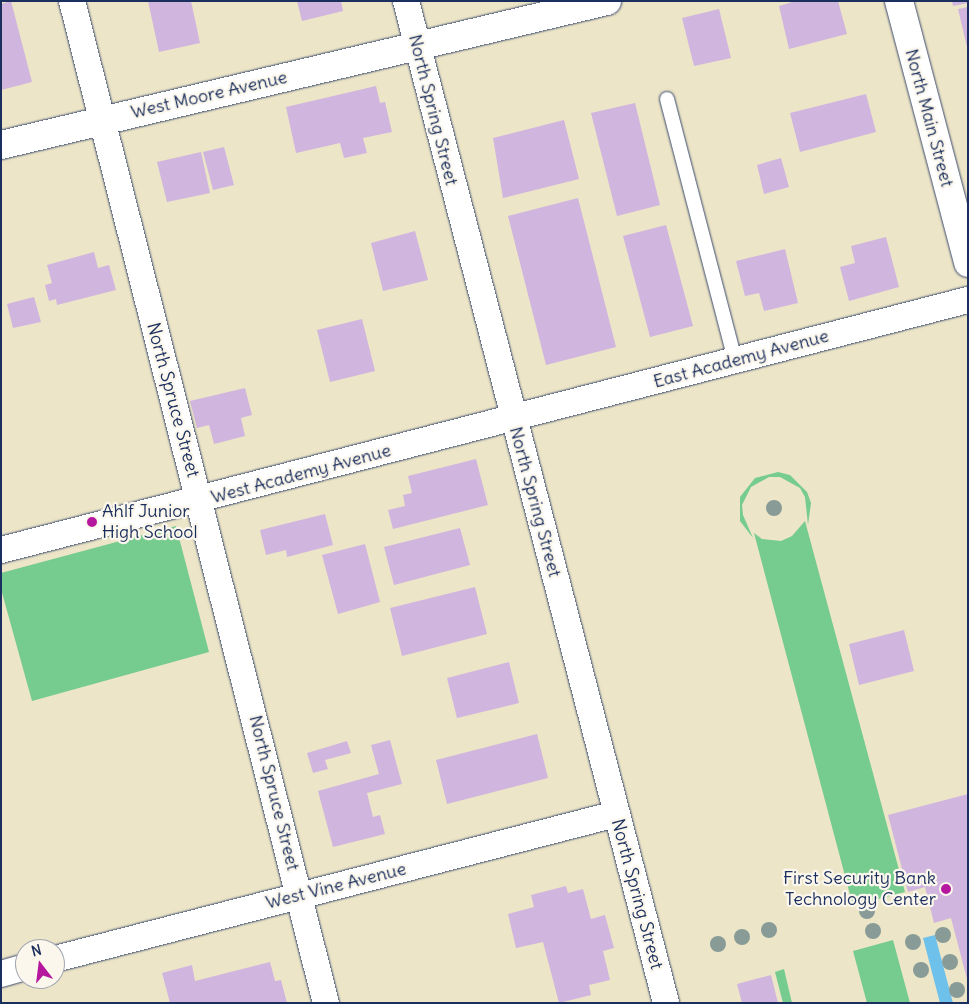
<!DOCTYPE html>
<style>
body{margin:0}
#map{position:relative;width:969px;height:1004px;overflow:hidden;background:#ede5c7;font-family:Delius,sans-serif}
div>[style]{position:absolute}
.green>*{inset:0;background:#76cb8f}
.water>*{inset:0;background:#6ec1ea}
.building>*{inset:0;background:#d0b5df}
.roads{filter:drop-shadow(0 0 1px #3a4a6e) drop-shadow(0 0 1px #3a4a6e)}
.service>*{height:14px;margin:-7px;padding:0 7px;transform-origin:7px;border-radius:7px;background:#fff}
.minor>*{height:26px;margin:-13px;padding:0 13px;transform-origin:13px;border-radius:13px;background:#fff}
.tertiary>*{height:28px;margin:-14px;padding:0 14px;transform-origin:14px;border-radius:14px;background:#fff}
.trees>*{width:16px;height:16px;margin:-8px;border-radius:50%;background:#889b96}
.dots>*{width:14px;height:14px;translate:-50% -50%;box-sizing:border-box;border:2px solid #fbf7ec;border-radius:50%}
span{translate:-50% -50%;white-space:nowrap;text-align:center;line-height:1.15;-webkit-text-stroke:4.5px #fbf7ec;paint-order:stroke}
.street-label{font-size:18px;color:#1b2f5e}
.poi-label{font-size:18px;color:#1b2f5e}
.left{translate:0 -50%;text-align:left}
.right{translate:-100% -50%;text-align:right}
.frame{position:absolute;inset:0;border:2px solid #1b2f5e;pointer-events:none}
.north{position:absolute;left:15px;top:939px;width:50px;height:50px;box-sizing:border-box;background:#fbf7ec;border:1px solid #a1a7b3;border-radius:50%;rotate:345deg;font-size:14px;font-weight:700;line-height:20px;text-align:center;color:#1b2f5e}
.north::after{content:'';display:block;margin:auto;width:18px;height:22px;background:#b5179e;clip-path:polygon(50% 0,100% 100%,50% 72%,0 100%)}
</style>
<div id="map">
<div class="green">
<i style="clip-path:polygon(778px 472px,790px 475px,807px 492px,811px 503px,808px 525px,805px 497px,800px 488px,780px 477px,769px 477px,751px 487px,742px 505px,743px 515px,753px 538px,740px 521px,740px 497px,755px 478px)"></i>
<i style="clip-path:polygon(805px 521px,905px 892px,853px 906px,754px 533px,762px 539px,781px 541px,792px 536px)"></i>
<i style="clip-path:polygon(176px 526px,209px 652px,32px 701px,1px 589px,1px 573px)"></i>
<i style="clip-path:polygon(893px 940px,910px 1003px,867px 1003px,853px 951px)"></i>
<i style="clip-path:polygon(784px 969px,792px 1003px,783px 1003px,775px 972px)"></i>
</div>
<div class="water">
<i style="clip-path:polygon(935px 935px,953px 1003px,940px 1003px,923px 938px)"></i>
</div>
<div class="building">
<i style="clip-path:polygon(11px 1px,32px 82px,1px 90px,1px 4px)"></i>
<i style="clip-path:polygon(148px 1px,191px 1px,200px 43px,159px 52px)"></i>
<i style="clip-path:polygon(297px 1px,341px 1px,343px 11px,302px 21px)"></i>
<i style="clip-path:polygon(796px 1px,838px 1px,847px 34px,789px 49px,779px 6px)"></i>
<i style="clip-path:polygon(952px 1px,968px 1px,968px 3px,953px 6px)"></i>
<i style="clip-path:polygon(968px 7px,968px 47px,967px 47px,958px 9px)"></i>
<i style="clip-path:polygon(719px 9px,731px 58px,694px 66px,682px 18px)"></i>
<i style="clip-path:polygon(376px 86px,380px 103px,385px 102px,392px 132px,363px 138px,367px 153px,344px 158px,340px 143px,296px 153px,286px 107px)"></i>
<i style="clip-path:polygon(866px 94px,876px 132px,800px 152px,790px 113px)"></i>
<i style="clip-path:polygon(635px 103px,660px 205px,617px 216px,591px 113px)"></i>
<i style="clip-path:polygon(564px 120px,579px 179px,503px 198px,493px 138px)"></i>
<i style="clip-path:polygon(224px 147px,234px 185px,213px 190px,203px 152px)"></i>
<i style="clip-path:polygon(201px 152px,210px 193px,167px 202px,157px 162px)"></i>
<i style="clip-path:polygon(781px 158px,789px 187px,764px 194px,757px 165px)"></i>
<i style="clip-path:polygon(578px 198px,616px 347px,546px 365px,508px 216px)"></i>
<i style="clip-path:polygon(666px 225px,693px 326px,650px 337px,623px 236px)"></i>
<i style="clip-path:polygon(415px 231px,428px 280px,383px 291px,371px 243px)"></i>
<i style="clip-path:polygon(886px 237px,899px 287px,849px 301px,840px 267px,855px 263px,851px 246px)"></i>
<i style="clip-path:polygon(785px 249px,798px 303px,764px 311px,759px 293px,745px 296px,736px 261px)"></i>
<i style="clip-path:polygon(94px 252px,98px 268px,109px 265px,116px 290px,57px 305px,56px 299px,49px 301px,45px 285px,52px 283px,47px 265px)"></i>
<i style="clip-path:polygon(34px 297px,41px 322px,13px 328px,7px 304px)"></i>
<i style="clip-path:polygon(362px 319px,375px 371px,330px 382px,317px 330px)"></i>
<i style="clip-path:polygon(245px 388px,252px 415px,241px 418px,245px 436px,214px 444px,209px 425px,197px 428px,190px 401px)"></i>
<i style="clip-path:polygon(476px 459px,488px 505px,393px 529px,388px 510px,405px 506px,403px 495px,412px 493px,408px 476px)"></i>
<i style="clip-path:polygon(325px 514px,333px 545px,287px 557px,286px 550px,266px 555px,260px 530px)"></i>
<i style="clip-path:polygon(460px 528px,470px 565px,394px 585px,384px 547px)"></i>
<i style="clip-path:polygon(365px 544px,380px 602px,338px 614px,322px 555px)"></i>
<i style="clip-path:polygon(475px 587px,487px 634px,402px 656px,390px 608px)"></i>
<i style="clip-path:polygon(904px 630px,914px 671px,859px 685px,849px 644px)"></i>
<i style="clip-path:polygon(509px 662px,519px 703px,457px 718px,447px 678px)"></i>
<i style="clip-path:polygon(537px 734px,548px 778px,447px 804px,436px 760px)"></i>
<i style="clip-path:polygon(390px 740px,402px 784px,367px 793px,373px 817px,380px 815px,385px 834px,333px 847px,318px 791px,379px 774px,371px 745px)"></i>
<i style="clip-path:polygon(347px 741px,351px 753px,325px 760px,328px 769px,313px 773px,307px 753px)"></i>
<i style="clip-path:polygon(968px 794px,968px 979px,967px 979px,951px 918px,934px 923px,925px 887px,908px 892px,888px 815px)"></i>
<i style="clip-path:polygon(566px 886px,568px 893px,583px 889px,591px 919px,605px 915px,614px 948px,603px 951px,610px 980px,589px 985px,591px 995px,559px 1003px,543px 942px,516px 948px,508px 914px,534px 907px,531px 895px)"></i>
<i style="clip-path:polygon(270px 962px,275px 981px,281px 980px,287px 1003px,170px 1003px,162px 973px,192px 965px,195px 981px)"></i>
<i style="clip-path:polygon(771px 975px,778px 1003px,742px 1003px,737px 984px)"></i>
</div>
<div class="roads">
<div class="service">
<i style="left:667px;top:99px;width:270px;rotate:75.4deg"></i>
</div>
<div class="minor">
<i style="left:72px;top:1px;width:1034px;rotate:75.78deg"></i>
<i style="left:406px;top:1px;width:1035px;rotate:75.45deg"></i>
<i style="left:1px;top:550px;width:999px;rotate:-14.5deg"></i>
<i style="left:55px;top:959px;width:579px;rotate:-14.49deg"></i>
<i style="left:1px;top:974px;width:25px;rotate:-16deg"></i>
</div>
<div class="tertiary">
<i style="left:899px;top:1px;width:271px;rotate:75.2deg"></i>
<i style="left:1px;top:145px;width:623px;rotate:-13.37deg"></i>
</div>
</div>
<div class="trees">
<i style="left:774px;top:508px"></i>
<i style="left:867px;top:911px"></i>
<i style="left:769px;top:930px"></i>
<i style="left:873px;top:931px"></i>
<i style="left:943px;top:935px"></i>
<i style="left:742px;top:937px"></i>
<i style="left:913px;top:942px"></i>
<i style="left:718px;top:944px"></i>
<i style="left:950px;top:962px"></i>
<i style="left:921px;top:970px"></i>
<i style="left:957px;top:990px"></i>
</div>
<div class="dots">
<i style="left:92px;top:522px;background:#b5179e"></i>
<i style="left:946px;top:889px;background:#b5179e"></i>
</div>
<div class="street-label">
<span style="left:209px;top:95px;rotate:-13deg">West Moore Avenue</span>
<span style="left:433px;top:110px;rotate:76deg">North Spring Street</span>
<span style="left:929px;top:118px;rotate:75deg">North Main Street</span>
<span style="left:741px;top:359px;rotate:-15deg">East Academy Avenue</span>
<span style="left:173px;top:400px;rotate:75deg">North Spruce Street</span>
<span style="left:301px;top:474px;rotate:-15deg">West Academy Avenue</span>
<span style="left:535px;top:502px;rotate:75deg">North Spring Street</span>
<span style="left:274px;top:793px;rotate:76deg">North Spruce Street</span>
<span style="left:336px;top:886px;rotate:-14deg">West Vine Avenue</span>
<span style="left:637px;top:894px;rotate:75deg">North Spring Street</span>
</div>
<div class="poi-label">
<span class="left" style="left:102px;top:522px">Ahlf Junior<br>High School</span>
<span class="right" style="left:936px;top:889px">First Security Bank<br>Technology Center</span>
</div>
<div class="frame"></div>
<div class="north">N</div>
</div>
